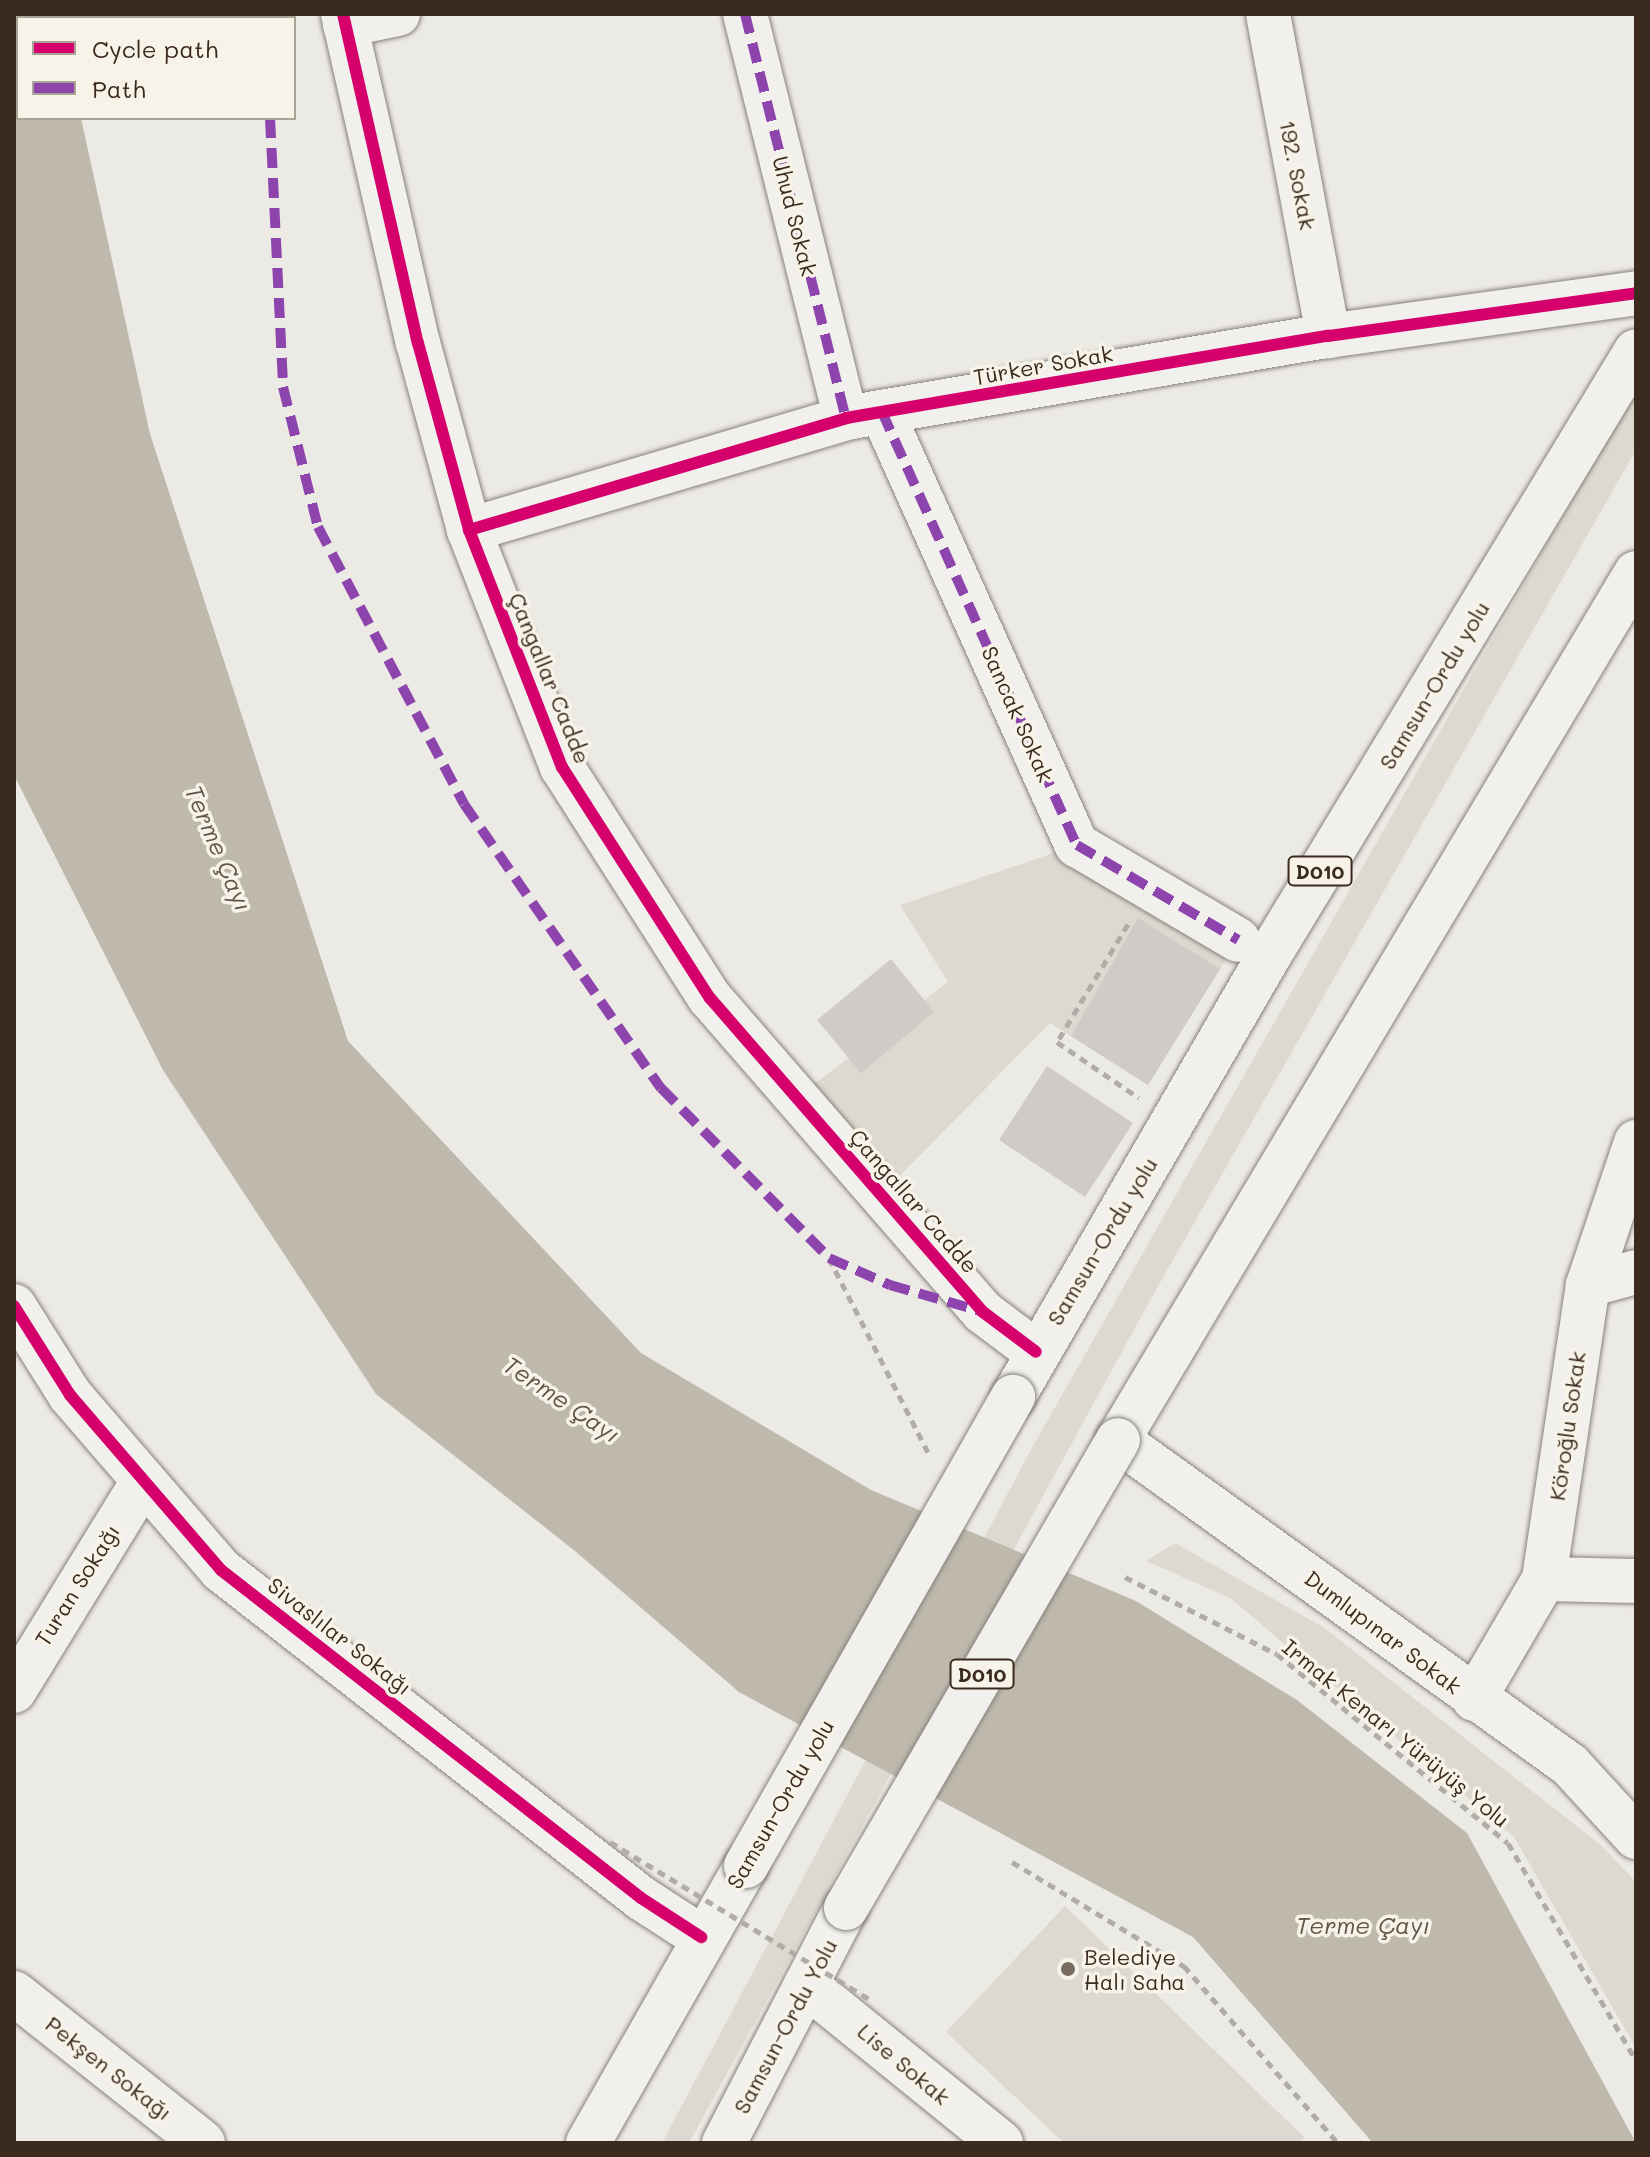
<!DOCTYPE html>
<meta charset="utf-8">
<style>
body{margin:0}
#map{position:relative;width:1650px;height:2157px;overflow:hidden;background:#eceae4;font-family:Mali,sans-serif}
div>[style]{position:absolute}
.green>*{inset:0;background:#ddd9d0}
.water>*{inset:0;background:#beb8ad}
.building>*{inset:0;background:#cfccc7}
.path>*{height:5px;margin-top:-2.5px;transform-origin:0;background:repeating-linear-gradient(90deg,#b0ada8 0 8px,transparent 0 14px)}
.roads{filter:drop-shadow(0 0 2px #86827c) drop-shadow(0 0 2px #86827c)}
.minor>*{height:44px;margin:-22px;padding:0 22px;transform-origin:22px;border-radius:22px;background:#f1f0ec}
.tertiary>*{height:44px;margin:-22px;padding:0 22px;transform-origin:22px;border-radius:22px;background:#f1f0ec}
.trunk>*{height:44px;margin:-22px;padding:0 22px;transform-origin:22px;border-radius:22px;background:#f1f0ec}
.path-bridge>*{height:5px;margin-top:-2.5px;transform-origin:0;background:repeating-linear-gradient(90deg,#b0ada8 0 8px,transparent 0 14px)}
.bridges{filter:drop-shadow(0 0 2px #86827c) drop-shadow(0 0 2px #86827c)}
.trunk-bridge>*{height:44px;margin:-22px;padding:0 22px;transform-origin:22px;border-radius:22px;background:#f1f0ec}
.quiet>*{height:10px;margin-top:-5px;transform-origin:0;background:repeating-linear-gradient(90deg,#8e44ad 0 20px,transparent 0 30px)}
.cycleway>*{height:12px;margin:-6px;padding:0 6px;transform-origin:6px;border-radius:6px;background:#d6006c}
.dots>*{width:22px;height:22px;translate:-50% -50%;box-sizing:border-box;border:4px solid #f7f3e8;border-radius:50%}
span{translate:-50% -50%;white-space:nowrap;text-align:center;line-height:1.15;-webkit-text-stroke:7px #f7f3e8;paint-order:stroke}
.shield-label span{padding:2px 6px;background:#f7f3e8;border:2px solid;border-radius:6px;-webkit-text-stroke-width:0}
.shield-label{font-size:20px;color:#3b2a1e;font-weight:700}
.street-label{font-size:22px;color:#3b2a1e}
.poi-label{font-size:22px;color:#3b2a1e}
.left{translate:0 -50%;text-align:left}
.water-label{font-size:24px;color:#625448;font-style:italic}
.frame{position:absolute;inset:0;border:16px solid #3b2a1e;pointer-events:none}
.legend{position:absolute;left:16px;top:16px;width:280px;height:104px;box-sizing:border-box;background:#f7f3e8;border:2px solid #aca397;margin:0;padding:10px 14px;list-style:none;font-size:24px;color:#3b2a1e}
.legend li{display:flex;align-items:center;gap:16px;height:40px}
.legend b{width:40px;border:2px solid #aca397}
</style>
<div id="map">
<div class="green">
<i style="clip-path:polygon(1636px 387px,1636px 450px,1153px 1295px,689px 2143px,662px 2143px,1033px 1446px)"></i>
<i style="clip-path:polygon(1077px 845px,1238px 940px,1148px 1085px,1050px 1023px,886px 1190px,796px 1098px,948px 982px,900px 905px)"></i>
<i style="clip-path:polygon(1175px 1543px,1323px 1627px,1602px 1846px,1636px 1882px,1636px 2048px,1514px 1837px,1230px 1598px,1146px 1561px)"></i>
<i style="clip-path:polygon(1065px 1906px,1304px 2137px,1299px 2143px,1064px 2143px,946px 2032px)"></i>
</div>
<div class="water">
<i style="clip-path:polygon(14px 14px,58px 14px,59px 18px,18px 18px,18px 118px,81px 118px,150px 434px,348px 1041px,641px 1353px,871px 1490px,1136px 1601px,1297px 1700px,1467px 1833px,1636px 2143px,1373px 2143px,1193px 1937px,739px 1692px,575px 1551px,376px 1394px,163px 1070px,14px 775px)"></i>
</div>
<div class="building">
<i style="clip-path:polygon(1138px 918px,1220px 969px,1148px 1085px,1071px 1036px)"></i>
<i style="clip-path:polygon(891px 959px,934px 1012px,861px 1073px,817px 1020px)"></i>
<i style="clip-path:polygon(1047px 1066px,1133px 1123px,1085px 1197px,999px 1140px)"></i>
</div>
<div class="path">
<i style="left:1128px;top:924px;width:138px;rotate:121deg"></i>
<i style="left:1057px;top:1042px;width:99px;rotate:34.3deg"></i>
<i style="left:829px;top:1258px;width:222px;rotate:63deg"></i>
<i style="left:1125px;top:1577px;width:170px;rotate:26.9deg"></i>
<i style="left:1277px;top:1654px;width:298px;rotate:39.3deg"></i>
<i style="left:1508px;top:1843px;width:252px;rotate:59.5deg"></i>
<i style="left:1012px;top:1862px;width:201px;rotate:31.2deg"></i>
<i style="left:1184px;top:1966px;width:235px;rotate:49deg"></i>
</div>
<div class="roads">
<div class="minor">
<i style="left:745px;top:14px;width:416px;rotate:76deg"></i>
<i style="left:1268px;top:14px;width:328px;rotate:79.4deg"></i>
<i style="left:345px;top:25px;width:54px;rotate:-11.7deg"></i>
<i style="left:882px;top:412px;width:475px;rotate:65.8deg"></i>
<i style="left:1077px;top:845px;width:187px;rotate:30.5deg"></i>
<i style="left:469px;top:530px;width:393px;rotate:-16.5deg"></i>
<i style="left:846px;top:418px;width:489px;rotate:-9.7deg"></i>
<i style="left:1328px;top:336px;width:311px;rotate:-7.9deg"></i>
<i style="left:1588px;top:1285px;width:50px;rotate:-15.2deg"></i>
<i style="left:1544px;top:1579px;width:92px;rotate:1.2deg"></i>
<i style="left:14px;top:1691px;width:246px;rotate:-58.4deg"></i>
<i style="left:1474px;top:1699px;width:139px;rotate:-59.7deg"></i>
<i style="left:1544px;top:1579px;width:297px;rotate:-81.5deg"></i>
<i style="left:1588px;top:1285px;width:151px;rotate:-71.4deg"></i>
<i style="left:14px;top:1993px;width:241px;rotate:38.4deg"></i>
</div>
<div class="tertiary">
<i style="left:343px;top:14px;width:337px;rotate:77.2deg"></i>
<i style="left:418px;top:343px;width:194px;rotate:74.7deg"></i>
<i style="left:469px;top:530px;width:255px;rotate:68.6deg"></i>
<i style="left:562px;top:767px;width:274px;rotate:57.4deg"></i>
<i style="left:710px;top:998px;width:416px;rotate:49deg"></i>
<i style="left:983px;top:1312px;width:66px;rotate:37deg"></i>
<i style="left:14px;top:1306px;width:105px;rotate:57.8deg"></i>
<i style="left:70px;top:1395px;width:231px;rotate:49.2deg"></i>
<i style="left:221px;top:1570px;width:533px;rotate:37.99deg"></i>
<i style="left:641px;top:1898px;width:72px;rotate:33deg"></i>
<i style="left:1118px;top:1440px;width:557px;rotate:35.72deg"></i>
<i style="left:1570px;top:1765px;width:98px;rotate:47.5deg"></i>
<i style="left:806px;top:1985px;width:251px;rotate:39deg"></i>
</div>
<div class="trunk">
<i style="left:1013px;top:1397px;width:512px;rotate:-59.88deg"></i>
<i style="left:1270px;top:954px;width:705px;rotate:-58.74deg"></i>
<i style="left:1118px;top:1440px;width:1010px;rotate:-59.14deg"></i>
<i style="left:588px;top:2143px;width:319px;rotate:-60.3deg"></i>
<i style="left:724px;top:2143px;width:265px;rotate:-62.6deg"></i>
</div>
</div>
<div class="path-bridge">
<i style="left:610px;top:1842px;width:307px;rotate:31.2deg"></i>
</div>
<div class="bridges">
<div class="trunk-bridge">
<i style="left:746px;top:1866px;width:540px;rotate:-60.35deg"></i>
<i style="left:846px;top:1908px;width:541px;rotate:-59.83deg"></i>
</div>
</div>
<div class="quiet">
<i style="left:239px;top:14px;width:4px;rotate:63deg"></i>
<i style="left:745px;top:14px;width:416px;rotate:76deg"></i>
<i style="left:270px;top:118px;width:269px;rotate:87.2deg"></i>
<i style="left:283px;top:387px;width:144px;rotate:76deg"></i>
<i style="left:318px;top:527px;width:313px;rotate:62.2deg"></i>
<i style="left:464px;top:804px;width:346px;rotate:55.3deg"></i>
<i style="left:661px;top:1088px;width:239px;rotate:45.3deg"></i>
<i style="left:829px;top:1258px;width:67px;rotate:23.9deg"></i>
<i style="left:890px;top:1285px;width:94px;rotate:16.1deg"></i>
<i style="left:882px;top:412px;width:475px;rotate:65.8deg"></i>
<i style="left:1077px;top:845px;width:187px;rotate:30.5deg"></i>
</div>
<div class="cycleway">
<i style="left:343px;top:14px;width:337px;rotate:77.2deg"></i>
<i style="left:418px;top:343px;width:194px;rotate:74.7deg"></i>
<i style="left:469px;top:530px;width:255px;rotate:68.6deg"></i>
<i style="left:562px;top:767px;width:274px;rotate:57.4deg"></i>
<i style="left:710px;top:998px;width:416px;rotate:49deg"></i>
<i style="left:983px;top:1312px;width:66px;rotate:37deg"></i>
<i style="left:469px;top:530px;width:393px;rotate:-16.5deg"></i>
<i style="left:846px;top:418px;width:489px;rotate:-9.7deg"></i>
<i style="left:1328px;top:336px;width:311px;rotate:-7.9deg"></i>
<i style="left:14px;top:1306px;width:105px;rotate:57.8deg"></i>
<i style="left:70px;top:1395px;width:231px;rotate:49.2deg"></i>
<i style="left:221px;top:1570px;width:533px;rotate:37.99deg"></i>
<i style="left:641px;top:1898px;width:72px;rotate:33deg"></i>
</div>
<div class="dots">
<i style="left:1068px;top:1969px;background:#796d63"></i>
</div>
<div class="shield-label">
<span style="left:1320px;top:871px">D010</span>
<span style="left:982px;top:1674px">D010</span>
</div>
<div class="street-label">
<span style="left:1298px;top:175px;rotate:79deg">192. Sokak</span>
<span style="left:795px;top:216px;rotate:76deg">Uhud Sokak</span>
<span style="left:1043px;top:365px;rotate:-10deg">Türker Sokak</span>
<span style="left:550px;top:678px;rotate:68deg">Çangallar Cadde</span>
<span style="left:1434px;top:685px;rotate:-59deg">Samsun-Ordu yolu</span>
<span style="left:1018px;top:714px;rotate:66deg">Sancak Sokak</span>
<span style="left:914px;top:1201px;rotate:49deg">Çangallar Cadde</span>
<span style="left:1102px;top:1241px;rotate:-59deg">Samsun-Ordu yolu</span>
<span style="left:1567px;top:1426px;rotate:-82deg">Köroğlu Sokak</span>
<span style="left:77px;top:1585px;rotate:-58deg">Turan Sokağı</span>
<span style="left:1383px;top:1632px;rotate:37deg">Dumlupınar Sokak</span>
<span style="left:340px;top:1636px;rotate:38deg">Sivaslılar Sokağı</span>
<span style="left:1396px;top:1733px;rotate:39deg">Irmak Kenarı Yürüyüş Yolu</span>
<span style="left:780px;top:1804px;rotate:-60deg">Samsun-Ordu yolu</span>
<span style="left:785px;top:2026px;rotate:-62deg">Samsun-Ordu Yolu</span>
<span style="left:904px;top:2064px;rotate:40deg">Lise Sokak</span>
<span style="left:109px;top:2068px;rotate:38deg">Pekşen Sokağı</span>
</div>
<div class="poi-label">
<span class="left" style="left:1084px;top:1969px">Belediye<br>Halı Saha</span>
</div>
<div class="water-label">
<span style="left:219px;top:848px;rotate:67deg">Terme Çayı</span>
<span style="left:562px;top:1399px;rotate:34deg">Terme Çayı</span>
<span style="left:1363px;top:1925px">Terme Çayı</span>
</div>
<div class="frame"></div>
<ul class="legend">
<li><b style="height:10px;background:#d6006c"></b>Cycle path</li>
<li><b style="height:10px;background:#8e44ad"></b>Path</li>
</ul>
</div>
